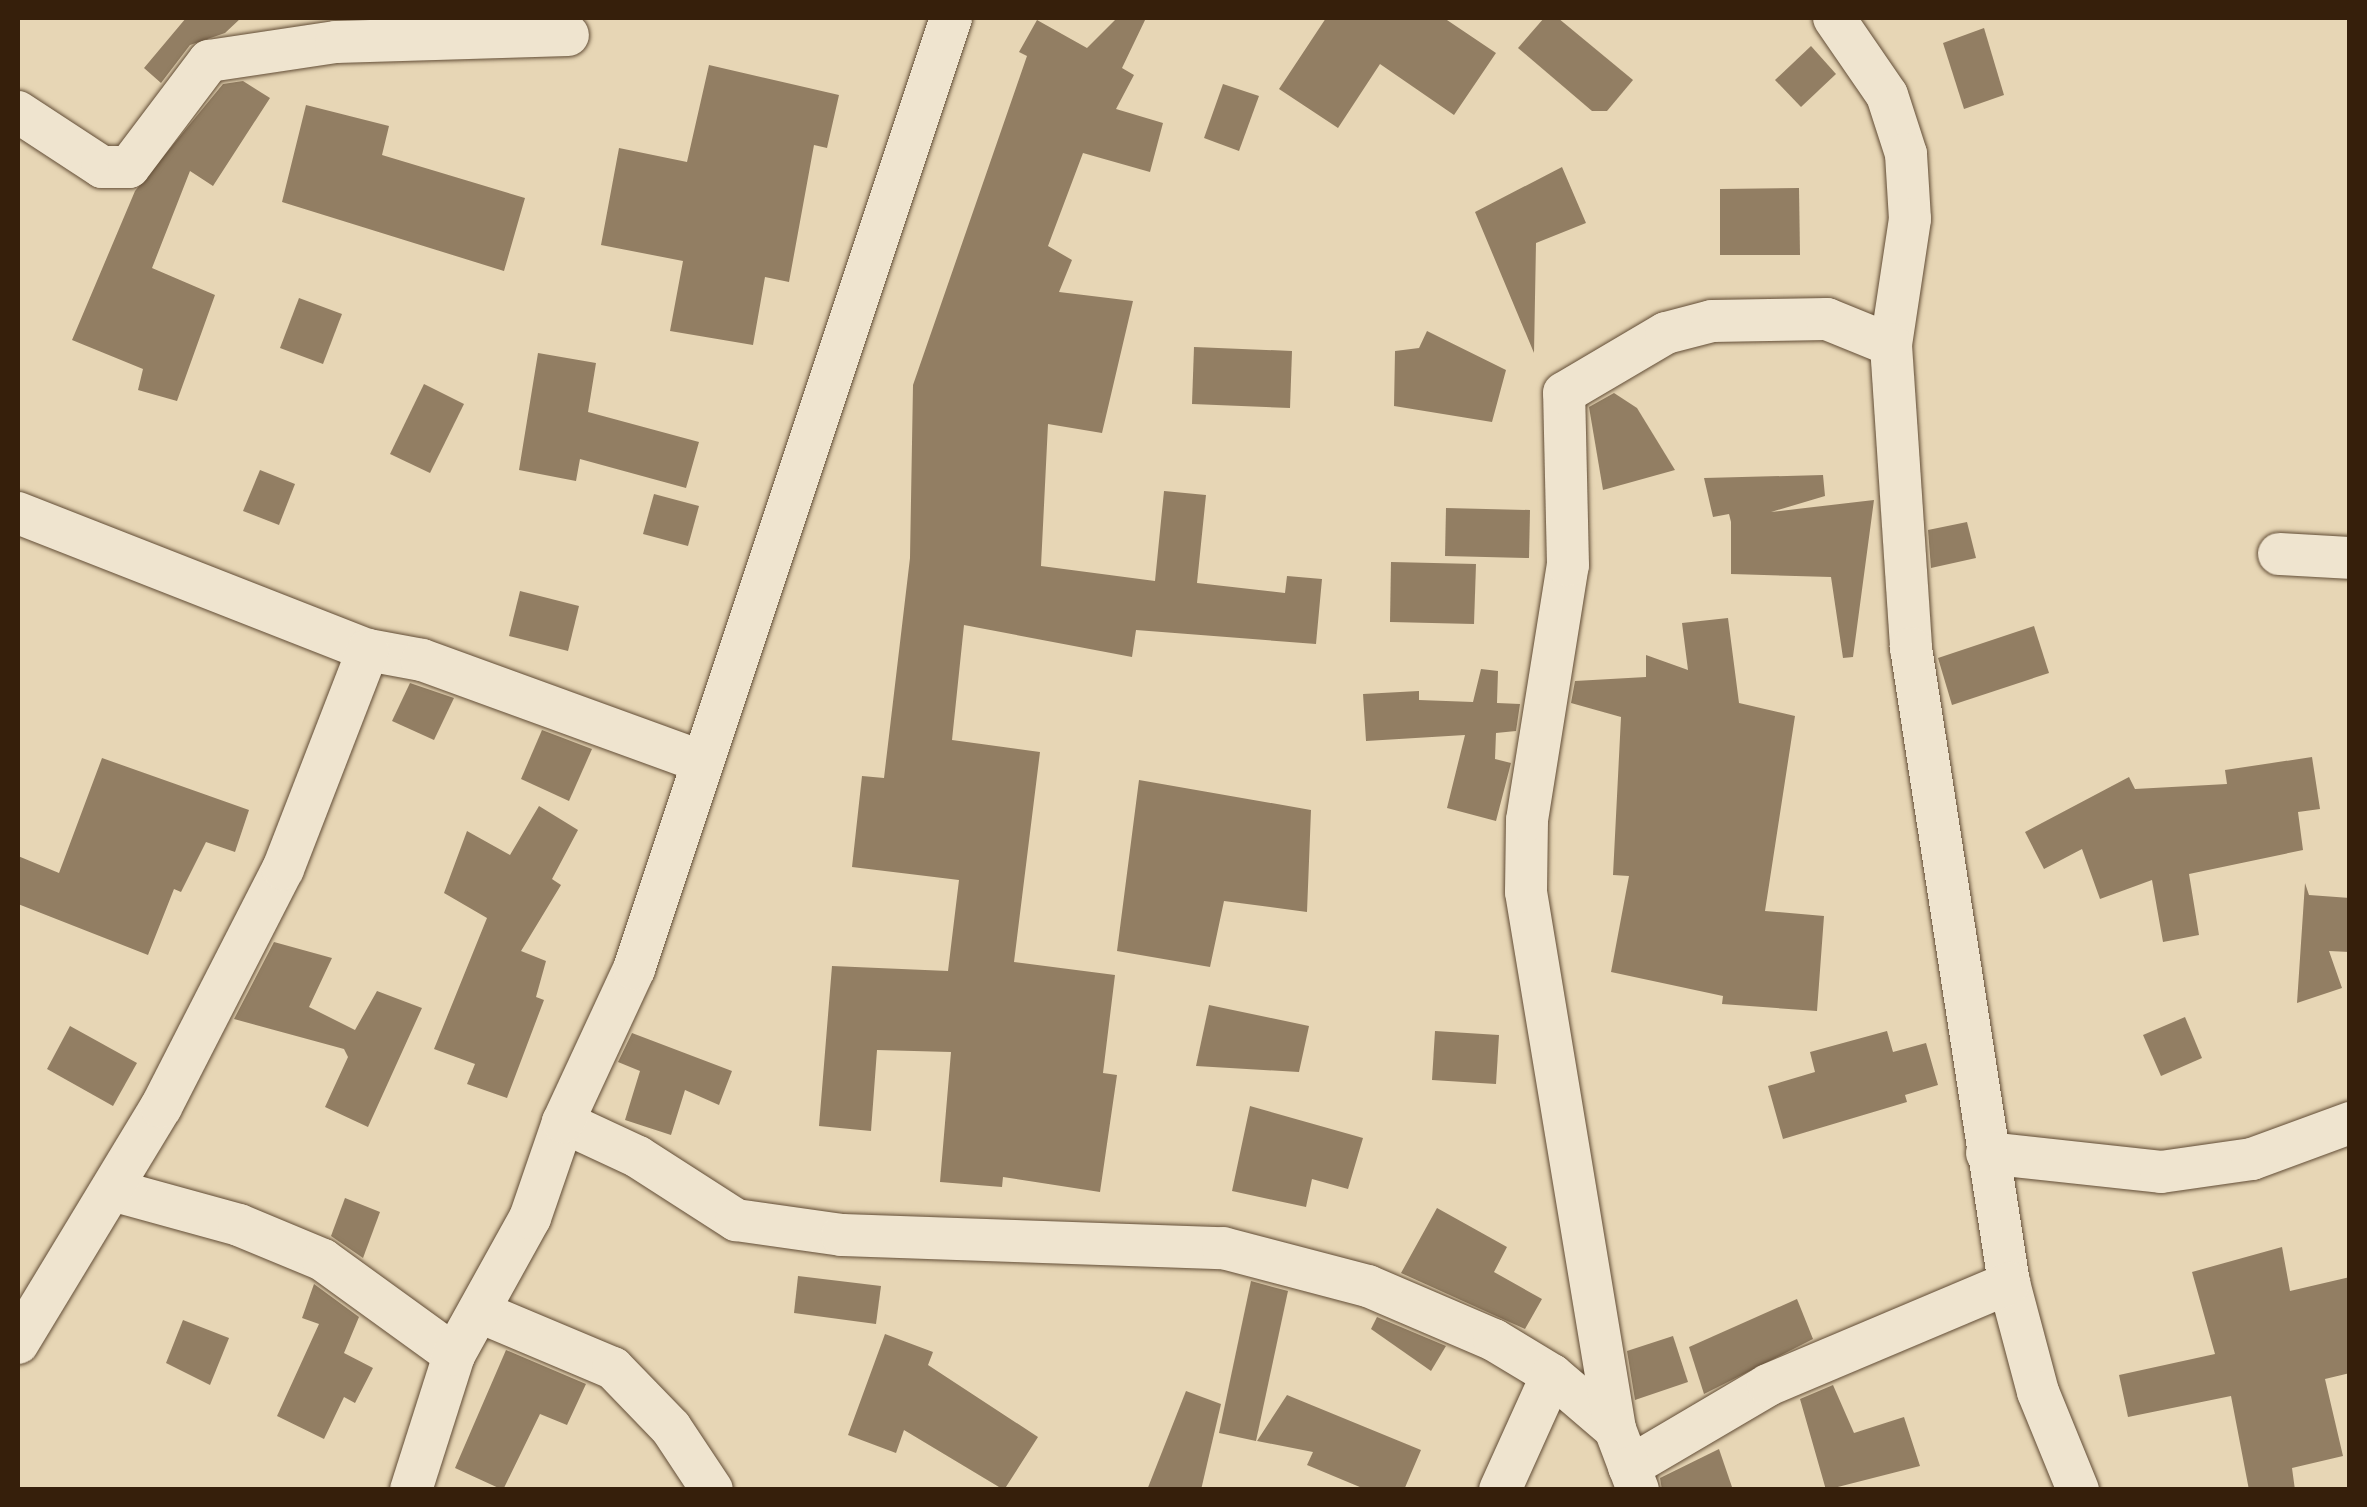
<!DOCTYPE html>
<style>
body{margin:0}
#map{position:relative;width:2367px;height:1507px;overflow:hidden;background:#e7d6b5;font-family:"Sorts Mill Goudy",serif}
div>[style]{position:absolute}
.building>*{inset:0;background:#927e63}
.roads{filter:drop-shadow(0 0 2px #624d36) drop-shadow(0 0 2px #624d36)}
.minor>*{height:42px;margin:-21px;padding:0 21px;transform-origin:21px;border-radius:21px;background:#efe4cf}
span{translate:-50% -50%;white-space:nowrap;text-align:center;line-height:1.15;-webkit-text-stroke:9px #efe4cf;paint-order:stroke}
.frame{position:absolute;inset:0;border:20px solid #361f0b;pointer-events:none}
</style>
<div id="map">
<div class="building">
<i style="clip-path:polygon(186px 18px,241px 18px,225px 33px,190px 45px,161px 83px,144px 68px)"></i>
<i style="clip-path:polygon(1117px 18px,1146px 18px,1122px 68px,1134px 75px,1116px 109px,1163px 123px,1150px 172px,1083px 153px,1048px 246px,1072px 260px,1059px 292px,1133px 301px,1102px 433px,1048px 424px,1041px 566px,1155px 581px,1164px 491px,1206px 495px,1197px 583px,1285px 593px,1287px 576px,1322px 579px,1316px 644px,1136px 630px,1132px 657px,964px 625px,952px 740px,1040px 752px,1014px 962px,1115px 975px,1103px 1073px,1117px 1075px,1100px 1192px,1003px 1177px,1002px 1187px,940px 1182px,951px 1052px,877px 1050px,871px 1131px,819px 1126px,832px 966px,948px 971px,959px 880px,852px 867px,862px 776px,884px 778px,910px 558px,913px 385px,1027px 56px,1019px 52px,1037px 20px,1087px 48px)"></i>
<i style="clip-path:polygon(1326px 18px,1444px 18px,1496px 53px,1454px 115px,1380px 64px,1338px 128px,1279px 89px)"></i>
<i style="clip-path:polygon(1544px 18px,1558px 18px,1633px 80px,1607px 111px,1592px 111px,1518px 48px)"></i>
<i style="clip-path:polygon(1984px 28px,2004px 95px,1964px 109px,1943px 43px)"></i>
<i style="clip-path:polygon(1811px 46px,1836px 74px,1801px 107px,1775px 80px)"></i>
<i style="clip-path:polygon(709px 65px,839px 95px,827px 148px,814px 145px,789px 282px,765px 277px,753px 345px,670px 331px,683px 261px,601px 245px,619px 148px,687px 162px)"></i>
<i style="clip-path:polygon(243px 81px,270px 98px,213px 186px,190px 171px,152px 268px,215px 295px,177px 401px,138px 390px,143px 369px,72px 340px,135px 191px,223px 84px)"></i>
<i style="clip-path:polygon(1223px 84px,1259px 96px,1239px 151px,1204px 138px)"></i>
<i style="clip-path:polygon(306px 105px,389px 126px,382px 155px,525px 198px,504px 271px,282px 202px)"></i>
<i style="clip-path:polygon(1562px 167px,1586px 223px,1536px 243px,1534px 353px,1475px 212px)"></i>
<i style="clip-path:polygon(1799px 188px,1800px 255px,1720px 255px,1720px 189px)"></i>
<i style="clip-path:polygon(299px 298px,342px 314px,323px 364px,280px 348px)"></i>
<i style="clip-path:polygon(1427px 331px,1506px 370px,1492px 422px,1394px 406px,1395px 351px,1419px 348px)"></i>
<i style="clip-path:polygon(1194px 347px,1292px 351px,1290px 408px,1192px 404px)"></i>
<i style="clip-path:polygon(538px 353px,596px 363px,588px 412px,699px 442px,686px 488px,580px 459px,576px 481px,519px 470px)"></i>
<i style="clip-path:polygon(424px 384px,464px 404px,430px 473px,390px 454px)"></i>
<i style="clip-path:polygon(1614px 393px,1637px 408px,1675px 470px,1603px 490px,1589px 407px)"></i>
<i style="clip-path:polygon(260px 470px,295px 484px,279px 525px,243px 511px)"></i>
<i style="clip-path:polygon(1823px 475px,1825px 496px,1771px 512px,1874px 500px,1853px 657px,1843px 658px,1831px 577px,1731px 574px,1731px 522px,1729px 514px,1713px 517px,1704px 478px)"></i>
<i style="clip-path:polygon(654px 494px,699px 506px,688px 546px,643px 534px)"></i>
<i style="clip-path:polygon(1446px 508px,1530px 510px,1529px 558px,1445px 556px)"></i>
<i style="clip-path:polygon(1967px 522px,1976px 558px,1931px 568px,1928px 530px)"></i>
<i style="clip-path:polygon(1391px 562px,1476px 564px,1474px 624px,1390px 622px)"></i>
<i style="clip-path:polygon(520px 591px,579px 606px,568px 651px,509px 636px)"></i>
<i style="clip-path:polygon(1728px 618px,1739px 703px,1795px 716px,1765px 911px,1824px 916px,1817px 1011px,1722px 1004px,1723px 996px,1611px 972px,1629px 876px,1613px 875px,1621px 717px,1571px 703px,1575px 681px,1646px 677px,1646px 655px,1688px 670px,1682px 623px)"></i>
<i style="clip-path:polygon(2034px 626px,2049px 673px,1952px 705px,1938px 658px)"></i>
<i style="clip-path:polygon(1481px 669px,1498px 671px,1497px 703px,1520px 704px,1516px 731px,1496px 733px,1495px 759px,1511px 763px,1496px 821px,1447px 808px,1465px 735px,1366px 741px,1363px 694px,1419px 691px,1419px 700px,1473px 702px)"></i>
<i style="clip-path:polygon(410px 683px,454px 698px,434px 740px,392px 721px)"></i>
<i style="clip-path:polygon(542px 730px,592px 749px,569px 801px,521px 779px)"></i>
<i style="clip-path:polygon(2312px 757px,2320px 809px,2298px 812px,2303px 850px,2189px 874px,2199px 935px,2163px 942px,2152px 880px,2100px 899px,2082px 849px,2044px 869px,2025px 832px,2129px 777px,2135px 789px,2227px 784px,2225px 770px)"></i>
<i style="clip-path:polygon(102px 758px,249px 810px,235px 852px,206px 842px,181px 892px,174px 889px,148px 955px,18px 904px,18px 856px,59px 873px)"></i>
<i style="clip-path:polygon(1139px 780px,1311px 810px,1307px 912px,1224px 901px,1210px 967px,1117px 951px)"></i>
<i style="clip-path:polygon(539px 806px,578px 830px,552px 879px,561px 885px,521px 951px,546px 961px,536px 997px,544px 1000px,507px 1098px,467px 1084px,475px 1064px,434px 1049px,487px 918px,444px 893px,467px 831px,510px 855px)"></i>
<i style="clip-path:polygon(2305px 883px,2309px 895px,2350px 898px,2350px 952px,2329px 951px,2342px 988px,2297px 1003px)"></i>
<i style="clip-path:polygon(274px 942px,332px 958px,309px 1007px,355px 1030px,377px 991px,422px 1008px,368px 1127px,325px 1107px,348px 1057px,344px 1049px,234px 1019px)"></i>
<i style="clip-path:polygon(1209px 1005px,1309px 1026px,1299px 1072px,1196px 1066px)"></i>
<i style="clip-path:polygon(2185px 1017px,2202px 1058px,2161px 1076px,2143px 1035px)"></i>
<i style="clip-path:polygon(70px 1026px,137px 1063px,113px 1106px,47px 1069px)"></i>
<i style="clip-path:polygon(1435px 1031px,1499px 1035px,1496px 1084px,1432px 1080px)"></i>
<i style="clip-path:polygon(1887px 1031px,1893px 1052px,1926px 1043px,1938px 1085px,1905px 1095px,1907px 1102px,1783px 1139px,1768px 1086px,1815px 1072px,1810px 1052px)"></i>
<i style="clip-path:polygon(632px 1033px,732px 1071px,719px 1105px,685px 1090px,671px 1135px,625px 1120px,640px 1071px,618px 1062px)"></i>
<i style="clip-path:polygon(1250px 1106px,1363px 1138px,1348px 1189px,1312px 1179px,1306px 1207px,1232px 1191px)"></i>
<i style="clip-path:polygon(345px 1198px,380px 1212px,363px 1258px,331px 1236px)"></i>
<i style="clip-path:polygon(1437px 1208px,1507px 1247px,1494px 1272px,1542px 1299px,1525px 1329px,1401px 1273px)"></i>
<i style="clip-path:polygon(2282px 1247px,2290px 1291px,2350px 1277px,2350px 1373px,2325px 1379px,2343px 1456px,2292px 1468px,2295px 1490px,2249px 1490px,2231px 1396px,2128px 1417px,2119px 1375px,2215px 1354px,2192px 1272px)"></i>
<i style="clip-path:polygon(798px 1276px,881px 1286px,876px 1324px,794px 1313px)"></i>
<i style="clip-path:polygon(1251px 1281px,1288px 1291px,1256px 1441px,1219px 1433px)"></i>
<i style="clip-path:polygon(314px 1284px,359px 1317px,344px 1353px,373px 1368px,355px 1403px,344px 1397px,324px 1439px,277px 1416px,319px 1324px,302px 1318px)"></i>
<i style="clip-path:polygon(1797px 1299px,1813px 1339px,1704px 1394px,1689px 1347px)"></i>
<i style="clip-path:polygon(1377px 1317px,1446px 1346px,1431px 1371px,1371px 1329px)"></i>
<i style="clip-path:polygon(183px 1320px,229px 1338px,210px 1385px,166px 1363px)"></i>
<i style="clip-path:polygon(885px 1334px,933px 1352px,928px 1365px,1038px 1437px,1004px 1490px,904px 1430px,896px 1453px,848px 1435px)"></i>
<i style="clip-path:polygon(1673px 1336px,1688px 1382px,1635px 1400px,1627px 1351px)"></i>
<i style="clip-path:polygon(506px 1350px,586px 1384px,567px 1425px,540px 1414px,503px 1490px,455px 1468px)"></i>
<i style="clip-path:polygon(1833px 1385px,1854px 1433px,1904px 1417px,1920px 1466px,1826px 1490px,1800px 1399px)"></i>
<i style="clip-path:polygon(1186px 1391px,1221px 1404px,1201px 1490px,1147px 1490px)"></i>
<i style="clip-path:polygon(1287px 1395px,1421px 1450px,1404px 1490px,1367px 1490px,1307px 1465px,1313px 1452px,1257px 1441px)"></i>
<i style="clip-path:polygon(1719px 1449px,1733px 1490px,1662px 1490px,1660px 1478px)"></i>
</div>
<div class="roads">
<div class="minor">
<i style="left:1834px;top:18px;width:93px;rotate:55.5deg"></i>
<i style="left:1887px;top:95px;width:62px;rotate:72.1deg"></i>
<i style="left:1906px;top:154px;width:65px;rotate:86.5deg"></i>
<i style="left:1910px;top:219px;width:127px;rotate:98.6deg"></i>
<i style="left:1891px;top:345px;width:304px;rotate:86.2deg"></i>
<i style="left:1911px;top:648px;width:643px;rotate:81.23deg"></i>
<i style="left:2009px;top:1283px;width:113px;rotate:75.1deg"></i>
<i style="left:2038px;top:1392px;width:106px;rotate:67.8deg"></i>
<i style="left:18px;top:112px;width:100px;rotate:33.2deg"></i>
<i style="left:102px;top:167px;width:27px"></i>
<i style="left:129px;top:167px;width:133px;rotate:-53deg"></i>
<i style="left:209px;top:61px;width:128px;rotate:-8.5deg"></i>
<i style="left:336px;top:42px;width:232px;rotate:-1.7deg"></i>
<i style="left:18px;top:513px;width:376px;rotate:21.4deg"></i>
<i style="left:368px;top:650px;width:55px;rotate:10.5deg"></i>
<i style="left:422px;top:660px;width:298px;rotate:20deg"></i>
<i style="left:2279px;top:554px;width:71px;rotate:3.2deg"></i>
<i style="left:563px;top:1122px;width:83px;rotate:25deg"></i>
<i style="left:638px;top:1157px;width:117px;rotate:32.7deg"></i>
<i style="left:736px;top:1220px;width:107px;rotate:8.1deg"></i>
<i style="left:842px;top:1235px;width:381px;rotate:2deg"></i>
<i style="left:1223px;top:1248px;width:150px;rotate:14.7deg"></i>
<i style="left:1368px;top:1286px;width:137px;rotate:23.2deg"></i>
<i style="left:1494px;top:1340px;width:68px;rotate:31.1deg"></i>
<i style="left:1552px;top:1375px;width:83px;rotate:40.6deg"></i>
<i style="left:1987px;top:1153px;width:175px;rotate:6.2deg"></i>
<i style="left:2161px;top:1172px;width:92px;rotate:-8.1deg"></i>
<i style="left:2252px;top:1159px;width:104px;rotate:-20.2deg"></i>
<i style="left:112px;top:1190px;width:132px;rotate:15.4deg"></i>
<i style="left:239px;top:1225px;width:91px;rotate:22.6deg"></i>
<i style="left:323px;top:1260px;width:162px;rotate:35.9deg"></i>
<i style="left:482px;top:1313px;width:142px;rotate:22.8deg"></i>
<i style="left:613px;top:1368px;width:83px;rotate:46deg"></i>
<i style="left:671px;top:1428px;width:74px;rotate:56.5deg"></i>
<i style="left:18px;top:1343px;width:276px;rotate:-58.8deg"></i>
<i style="left:161px;top:1107px;width:267px;rotate:-62.9deg"></i>
<i style="left:283px;top:869px;width:235px;rotate:-68.8deg"></i>
<i style="left:1629px;top:1467px;width:161px;rotate:-30.5deg"></i>
<i style="left:1768px;top:1385px;width:262px;rotate:-22.9deg"></i>
<i style="left:411px;top:1490px;width:142px;rotate:-72.3deg"></i>
<i style="left:454px;top:1355px;width:157px;rotate:-61deg"></i>
<i style="left:530px;top:1218px;width:102px;rotate:-71deg"></i>
<i style="left:563px;top:1122px;width:169px;rotate:-65.1deg"></i>
<i style="left:634px;top:969px;width:1002px;rotate:-71.57deg"></i>
<i style="left:1500px;top:1490px;width:126px;rotate:-65.7deg"></i>
<i style="left:1638px;top:1490px;width:65px;rotate:-110.7deg"></i>
<i style="left:1615px;top:1429px;width:544px;rotate:-99.41deg"></i>
<i style="left:1526px;top:892px;width:72px;rotate:-89.2deg"></i>
<i style="left:1527px;top:820px;width:258px;rotate:-80.9deg"></i>
<i style="left:1568px;top:565px;width:172px;rotate:-91.3deg"></i>
<i style="left:1564px;top:393px;width:118px;rotate:-30.5deg"></i>
<i style="left:1666px;top:333px;width:48px;rotate:-14.6deg"></i>
<i style="left:1712px;top:321px;width:115px;rotate:-1deg"></i>
<i style="left:1827px;top:319px;width:69px;rotate:22.1deg"></i>
</div>
</div>
<div class="frame"></div>
</div>
